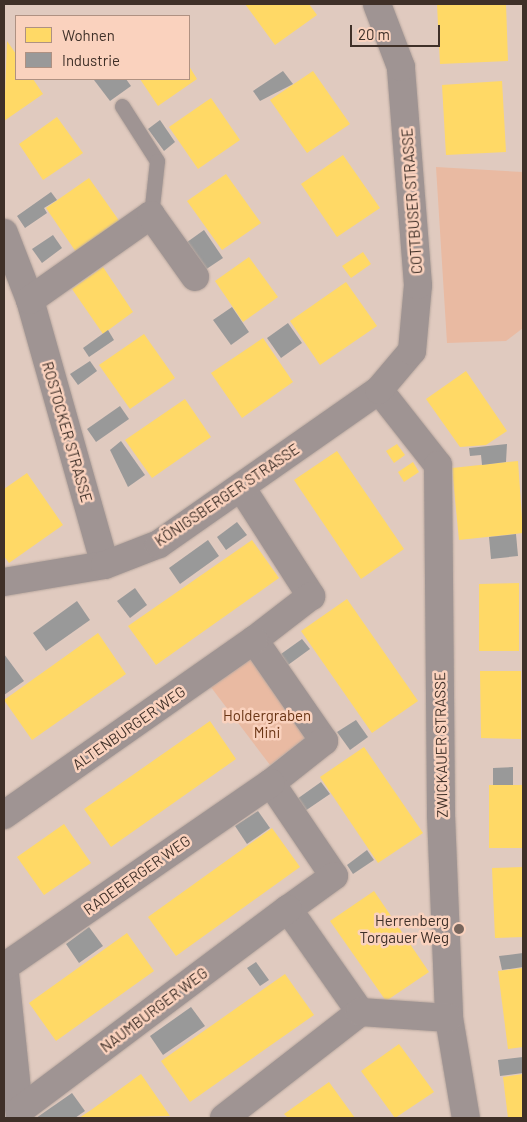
<!DOCTYPE html>
<meta charset="utf-8">
<style>
body{margin:0}
#map{position:relative;width:527px;height:1122px;overflow:hidden;background:#e0cabf;font-family:Barlow,sans-serif}
div>[style]{position:absolute}
.green>*{inset:0;background:#e9baa2}
.homes>*{inset:0;background:#ffd966}
.industry>*{inset:0;background:#999}
.roads{filter:drop-shadow(0 0 1px #baa9a0) drop-shadow(0 0 1px #baa9a0)}
.lane>*{height:15px;margin:-7.5px;padding:0 7.5px;transform-origin:7.5px;border-radius:7.5px;background:#9f9493}
.street>*{height:28px;margin:-14px;padding:0 14px;transform-origin:14px;border-radius:14px;background:#9f9493}
.dots>*{width:14px;height:14px;translate:-50% -50%;box-sizing:border-box;border:2px solid #fad2be;border-radius:50%}
span{translate:-50% -50%;white-space:nowrap;text-align:center;line-height:1.15;-webkit-text-stroke:5px #fad2be;paint-order:stroke}
.street-label{font-size:15px;color:#3f3028}
.park-label{font-size:15px;color:#693414}
.poi-label{font-size:15px;color:#3f3028}
.right{translate:-100% -50%;text-align:right}
.frame{position:absolute;inset:0;border:5px solid #3f3028;pointer-events:none}
.legend{position:absolute;left:15px;top:15px;width:175px;height:65px;box-sizing:border-box;background:#fad2be;border:1px solid #af9182;margin:0;padding:6px 9px;list-style:none;font-size:15px;color:#3f3028}
.legend li{display:flex;align-items:center;gap:10px;height:25px}
.legend b{width:25px;border:1px solid #af9182}
.scale{position:absolute;left:350px;top:25px;width:90px;height:22px;box-sizing:border-box;border:2px solid #3f3028;border-top:0;padding-left:6px;font-size:15px;line-height:18px;white-space:nowrap;color:#3f3028;-webkit-text-stroke:4px #fad2be;paint-order:stroke}
</style>
<div id="map">
<div class="green">
<i style="clip-path:polygon(436px 167px,523px 172px,523px 328px,506px 341px,447px 343px)"></i>
<i style="clip-path:polygon(244px 658px,252px 659px,303px 729px,304px 739px,270px 765px,207px 682px)"></i>
</div>
<div class="homes">
<i style="clip-path:polygon(245px 4px,309px 4px,317px 15px,275px 45px)"></i>
<i style="clip-path:polygon(437px 4px,506px 4px,508px 61px,440px 64px)"></i>
<i style="clip-path:polygon(7px 41px,16px 54px,16px 79px,33px 79px,43px 94px,4px 121px)"></i>
<i style="clip-path:polygon(189px 66px,197px 79px,158px 106px,140px 79px,189px 79px)"></i>
<i style="clip-path:polygon(313px 71px,350px 124px,307px 153px,270px 100px)"></i>
<i style="clip-path:polygon(502px 81px,506px 152px,446px 155px,442px 85px)"></i>
<i style="clip-path:polygon(211px 98px,240px 140px,198px 169px,169px 127px)"></i>
<i style="clip-path:polygon(57px 117px,83px 153px,43px 180px,19px 144px)"></i>
<i style="clip-path:polygon(343px 155px,380px 208px,337px 237px,301px 184px)"></i>
<i style="clip-path:polygon(226px 174px,261px 223px,222px 250px,187px 201px)"></i>
<i style="clip-path:polygon(89px 178px,120px 222px,76px 252px,46px 208px)"></i>
<i style="clip-path:polygon(363px 252px,371px 264px,351px 278px,342px 266px)"></i>
<i style="clip-path:polygon(249px 257px,278px 297px,243px 322px,215px 281px)"></i>
<i style="clip-path:polygon(103px 267px,133px 312px,103px 334px,72px 289px)"></i>
<i style="clip-path:polygon(346px 282px,377px 326px,320px 365px,290px 321px)"></i>
<i style="clip-path:polygon(144px 334px,175px 378px,130px 409px,99px 365px)"></i>
<i style="clip-path:polygon(263px 338px,293px 382px,242px 418px,211px 373px)"></i>
<i style="clip-path:polygon(466px 371px,507px 431px,486px 445px,460px 447px,426px 399px)"></i>
<i style="clip-path:polygon(185px 399px,211px 437px,152px 478px,125px 440px)"></i>
<i style="clip-path:polygon(397px 444px,405px 455px,394px 463px,386px 451px)"></i>
<i style="clip-path:polygon(337px 451px,404px 549px,361px 579px,294px 480px)"></i>
<i style="clip-path:polygon(518px 461px,523px 533px,459px 540px,452px 468px)"></i>
<i style="clip-path:polygon(413px 462px,419px 472px,404px 482px,398px 472px)"></i>
<i style="clip-path:polygon(27px 473px,63px 525px,9px 563px,4px 556px,4px 489px)"></i>
<i style="clip-path:polygon(252px 540px,279px 578px,156px 665px,128px 626px)"></i>
<i style="clip-path:polygon(519px 583px,519px 651px,479px 651px,479px 584px)"></i>
<i style="clip-path:polygon(347px 599px,418px 701px,372px 733px,301px 631px)"></i>
<i style="clip-path:polygon(98px 633px,126px 674px,32px 740px,4px 700px)"></i>
<i style="clip-path:polygon(480px 671px,521px 671px,521px 739px,481px 738px)"></i>
<i style="clip-path:polygon(210px 721px,236px 759px,111px 847px,84px 809px)"></i>
<i style="clip-path:polygon(364px 747px,423px 833px,378px 863px,320px 777px)"></i>
<i style="clip-path:polygon(489px 785px,523px 785px,523px 848px,489px 848px)"></i>
<i style="clip-path:polygon(64px 824px,91px 863px,44px 895px,17px 857px)"></i>
<i style="clip-path:polygon(272px 828px,300px 867px,176px 956px,148px 917px)"></i>
<i style="clip-path:polygon(523px 867px,523px 937px,495px 938px,492px 868px)"></i>
<i style="clip-path:polygon(374px 891px,429px 972px,386px 1001px,330px 921px)"></i>
<i style="clip-path:polygon(127px 933px,154px 971px,56px 1041px,29px 1003px)"></i>
<i style="clip-path:polygon(523px 968px,523px 1047px,508px 1049px,498px 971px)"></i>
<i style="clip-path:polygon(285px 974px,314px 1015px,190px 1102px,161px 1061px)"></i>
<i style="clip-path:polygon(399px 1044px,434px 1092px,395px 1118px,361px 1071px)"></i>
<i style="clip-path:polygon(141px 1074px,170px 1116px,79px 1118px,91px 1110px)"></i>
<i style="clip-path:polygon(523px 1074px,523px 1118px,508px 1118px,503px 1077px)"></i>
<i style="clip-path:polygon(329px 1082px,355px 1118px,288px 1118px,284px 1114px)"></i>
</div>
<div class="industry">
<i style="clip-path:polygon(283px 71px,293px 84px,260px 101px,253px 91px)"></i>
<i style="clip-path:polygon(126px 79px,131px 86px,110px 101px,94px 80px)"></i>
<i style="clip-path:polygon(160px 120px,175px 142px,164px 151px,148px 129px)"></i>
<i style="clip-path:polygon(51px 192px,57px 200px,44px 208px,47px 213px,25px 228px,17px 216px)"></i>
<i style="clip-path:polygon(204px 230px,223px 258px,202px 272px,183px 245px)"></i>
<i style="clip-path:polygon(53px 235px,62px 248px,42px 263px,32px 249px)"></i>
<i style="clip-path:polygon(232px 307px,249px 332px,231px 345px,213px 320px)"></i>
<i style="clip-path:polygon(288px 323px,302px 343px,281px 358px,267px 338px)"></i>
<i style="clip-path:polygon(108px 330px,114px 340px,89px 357px,83px 348px)"></i>
<i style="clip-path:polygon(90px 361px,97px 371px,78px 385px,70px 374px)"></i>
<i style="clip-path:polygon(120px 406px,129px 419px,96px 442px,87px 429px)"></i>
<i style="clip-path:polygon(121px 441px,145px 475px,128px 487px,110px 450px)"></i>
<i style="clip-path:polygon(507px 444px,506px 462px,482px 465px,481px 455px,470px 456px,469px 448px)"></i>
<i style="clip-path:polygon(237px 522px,247px 535px,226px 550px,217px 537px)"></i>
<i style="clip-path:polygon(516px 534px,518px 556px,491px 559px,489px 537px)"></i>
<i style="clip-path:polygon(208px 540px,219px 556px,180px 584px,169px 568px)"></i>
<i style="clip-path:polygon(135px 588px,147px 605px,130px 618px,117px 601px)"></i>
<i style="clip-path:polygon(77px 601px,90px 620px,46px 651px,33px 633px)"></i>
<i style="clip-path:polygon(302px 639px,310px 649px,288px 665px,281px 654px)"></i>
<i style="clip-path:polygon(4px 654px,24px 681px,4px 695px)"></i>
<i style="clip-path:polygon(356px 720px,368px 737px,350px 750px,337px 732px)"></i>
<i style="clip-path:polygon(513px 767px,513px 785px,493px 785px,493px 768px)"></i>
<i style="clip-path:polygon(321px 782px,330px 794px,305px 811px,297px 799px)"></i>
<i style="clip-path:polygon(258px 811px,270px 828px,247px 844px,235px 826px)"></i>
<i style="clip-path:polygon(367px 850px,374px 860px,353px 874px,347px 865px)"></i>
<i style="clip-path:polygon(89px 927px,103px 946px,79px 963px,66px 944px)"></i>
<i style="clip-path:polygon(523px 953px,523px 967px,502px 970px,499px 956px)"></i>
<i style="clip-path:polygon(256px 962px,269px 980px,260px 986px,247px 968px)"></i>
<i style="clip-path:polygon(191px 1007px,205px 1026px,163px 1055px,150px 1036px)"></i>
<i style="clip-path:polygon(523px 1057px,523px 1073px,500px 1076px,498px 1060px)"></i>
<i style="clip-path:polygon(72px 1093px,85px 1111px,75px 1118px,36px 1118px)"></i>
</div>
<div class="roads">
<div class="lane">
<i style="left:122px;top:106px;width:65px;rotate:57.5deg"></i>
<i style="left:157px;top:161px;width:54px;rotate:96.3deg"></i>
</div>
<div class="street">
<i style="left:4px;top:233px;width:72px;rotate:68.8deg"></i>
<i style="left:30px;top:300px;width:275px;rotate:74.2deg"></i>
<i style="left:30px;top:300px;width:148px;rotate:-35.1deg"></i>
<i style="left:151px;top:215px;width:76px;rotate:54.6deg"></i>
<i style="left:379px;top:390px;width:95px;rotate:51.8deg"></i>
<i style="left:438px;top:465px;width:350px;rotate:89.5deg"></i>
<i style="left:441px;top:815px;width:203px;rotate:87.7deg"></i>
<i style="left:449px;top:1018px;width:101px;rotate:80.4deg"></i>
<i style="left:241px;top:487px;width:130px;rotate:57.3deg"></i>
<i style="left:311px;top:596px;width:72px;rotate:142.3deg"></i>
<i style="left:254px;top:640px;width:123px;rotate:55.3deg"></i>
<i style="left:324px;top:741px;width:68px;rotate:141.6deg"></i>
<i style="left:271px;top:783px;width:112px;rotate:55.9deg"></i>
<i style="left:334px;top:876px;width:57px;rotate:144.3deg"></i>
<i style="left:288px;top:909px;width:126px;rotate:55deg"></i>
<i style="left:4px;top:582px;width:102px;rotate:-9.6deg"></i>
<i style="left:105px;top:565px;width:58px;rotate:-21.3deg"></i>
<i style="left:159px;top:544px;width:269px;rotate:-35deg"></i>
<i style="left:379px;top:390px;width:51px;rotate:-49.8deg"></i>
<i style="left:412px;top:351px;width:66px;rotate:-84.8deg"></i>
<i style="left:418px;top:285px;width:219px;rotate:-94.5deg"></i>
<i style="left:401px;top:67px;width:67px;rotate:-110.9deg"></i>
<i style="left:4px;top:815px;width:305px;rotate:-35deg"></i>
<i style="left:4px;top:964px;width:155px;rotate:84.1deg"></i>
<i style="left:4px;top:967px;width:324px;rotate:-34.6deg"></i>
<i style="left:20px;top:1110px;width:335px;rotate:-36.9deg"></i>
<i style="left:224px;top:1118px;width:172px;rotate:-37.9deg"></i>
<i style="left:360px;top:1012px;width:89px;rotate:3.9deg"></i>
</div>
</div>
<div class="dots">
<i style="left:459px;top:929px;background:#77665d"></i>
</div>
<div class="street-label">
<span style="left:412px;top:201px;rotate:-94deg">COTTBUSER STRASSE</span>
<span style="left:67px;top:432px;rotate:74deg">ROSTOCKER STRASSE</span>
<span style="left:227px;top:495px;rotate:-34deg">KÖNIGSBERGER STRASSE</span>
<span style="left:129px;top:728px;rotate:-35deg">ALTENBURGER WEG</span>
<span style="left:441px;top:745px;rotate:-91deg">ZWICKAUER STRASSE</span>
<span style="left:137px;top:875px;rotate:-35deg">RADEBERGER WEG</span>
<span style="left:154px;top:1010px;rotate:-37deg">NAUMBURGER WEG</span>
</div>
<div class="park-label">
<span style="left:267px;top:724px">Holdergraben<br>Mini</span>
</div>
<div class="poi-label">
<span class="right" style="left:449px;top:929px">Herrenberg<br>Torgauer Weg</span>
</div>
<div class="frame"></div>
<ul class="legend">
<li><b style="height:14px;background:#ffd966"></b>Wohnen</li>
<li><b style="height:14px;background:#999"></b>Industrie</li>
</ul>
<div class="scale">20 m</div>
</div>
